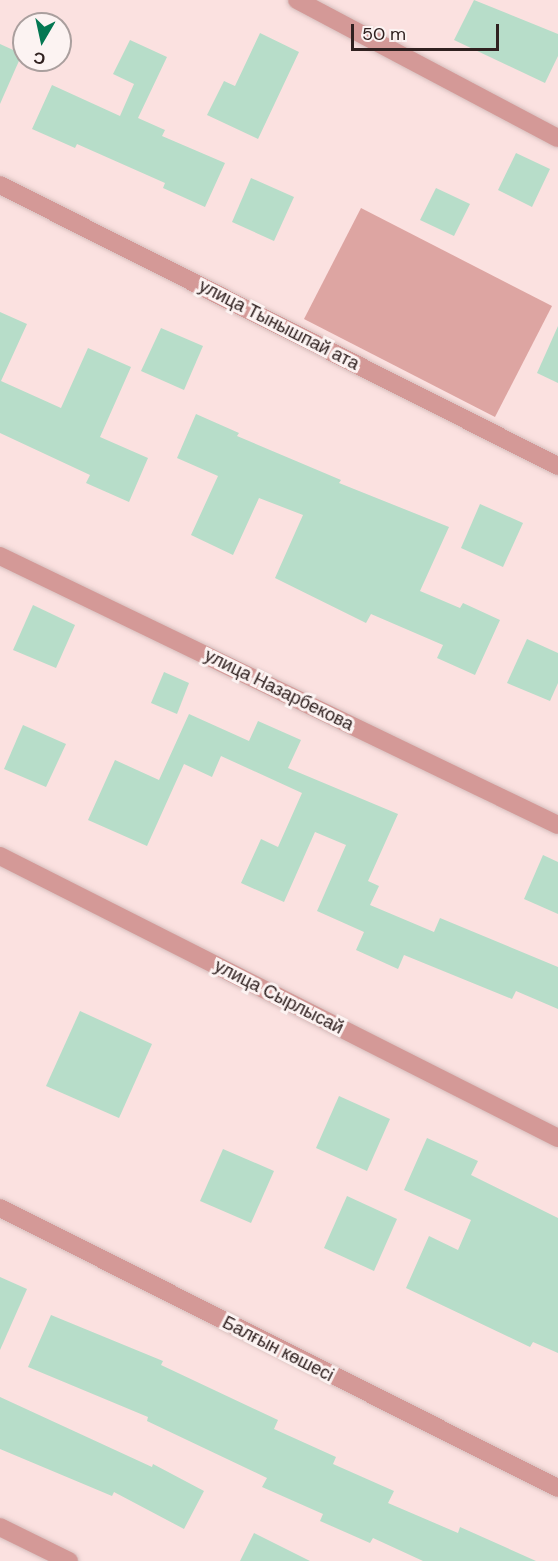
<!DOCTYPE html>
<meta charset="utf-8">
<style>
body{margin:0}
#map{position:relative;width:558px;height:1561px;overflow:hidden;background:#fbe1e0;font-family:"DM Sans",sans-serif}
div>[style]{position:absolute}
.green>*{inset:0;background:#dda5a2}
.building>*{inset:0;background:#b7ddc9}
.roads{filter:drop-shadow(0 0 2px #d6bebd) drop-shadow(0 0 2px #d6bebd)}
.minor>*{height:18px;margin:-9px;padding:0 9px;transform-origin:9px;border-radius:9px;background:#d49997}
span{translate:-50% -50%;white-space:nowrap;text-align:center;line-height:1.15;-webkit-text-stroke:6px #fcf3f2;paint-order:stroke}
.street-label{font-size:18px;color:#302120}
.north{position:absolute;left:12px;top:12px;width:60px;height:60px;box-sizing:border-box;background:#fcf3f2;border:2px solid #aa9f9e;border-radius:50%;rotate:189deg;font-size:16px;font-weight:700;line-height:24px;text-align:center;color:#302120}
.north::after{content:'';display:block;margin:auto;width:21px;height:27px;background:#047752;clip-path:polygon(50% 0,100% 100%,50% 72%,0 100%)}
.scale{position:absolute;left:351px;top:24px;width:148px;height:27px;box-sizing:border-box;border:3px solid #302120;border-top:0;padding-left:8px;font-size:18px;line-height:21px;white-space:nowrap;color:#302120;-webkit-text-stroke:4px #fcf3f2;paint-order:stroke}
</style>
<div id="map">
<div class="green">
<i style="clip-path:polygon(361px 208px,552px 306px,495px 417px,304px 319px)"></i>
</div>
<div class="building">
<i style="clip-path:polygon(474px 0,558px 34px,558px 56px,545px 83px,454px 40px)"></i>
<i style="clip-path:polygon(260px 33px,299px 52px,258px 139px,207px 115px,224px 81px,235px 86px)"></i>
<i style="clip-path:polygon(130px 40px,167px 57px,138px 118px,165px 130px,162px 136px,225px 163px,205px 207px,163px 188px,165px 183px,77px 144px,75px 148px,32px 129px,52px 85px,120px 116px,134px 84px,113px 74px)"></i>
<i style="clip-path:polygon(0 44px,22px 54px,0 104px)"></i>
<i style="clip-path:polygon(516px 153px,550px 169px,532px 207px,498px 190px)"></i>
<i style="clip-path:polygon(251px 178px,294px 197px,274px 241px,232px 222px)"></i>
<i style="clip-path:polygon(436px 188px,470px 204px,454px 236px,420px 220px)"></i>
<i style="clip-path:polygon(0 312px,27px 324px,1px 381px,61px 408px,88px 348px,131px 367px,100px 437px,148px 458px,129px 502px,86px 483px,90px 475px,0 433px)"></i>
<i style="clip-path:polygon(558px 326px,558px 383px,537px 373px)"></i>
<i style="clip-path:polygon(161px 328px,203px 346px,184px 390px,141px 371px)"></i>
<i style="clip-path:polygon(196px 414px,239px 433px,237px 436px,341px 480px,339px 483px,449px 527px,420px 591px,460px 608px,463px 603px,500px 620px,475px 675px,437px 658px,443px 645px,371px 614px,366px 623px,275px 578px,303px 515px,259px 498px,233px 555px,191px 535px,218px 476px,177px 458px)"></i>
<i style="clip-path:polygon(480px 504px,523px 523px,503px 567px,461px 548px)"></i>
<i style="clip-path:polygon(33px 605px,75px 625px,56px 668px,13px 650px)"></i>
<i style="clip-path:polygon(527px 639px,558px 653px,558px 683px,550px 701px,507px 683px)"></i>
<i style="clip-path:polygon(164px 672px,189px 683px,177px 714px,151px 703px)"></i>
<i style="clip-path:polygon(189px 714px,249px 741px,258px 721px,301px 740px,288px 768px,398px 814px,368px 881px,379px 886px,370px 905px,434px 932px,440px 918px,558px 967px,558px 1009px,516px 991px,512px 999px,404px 955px,398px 969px,356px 950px,364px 932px,317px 911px,346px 845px,315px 832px,284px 902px,241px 883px,261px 839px,278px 847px,302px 793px,221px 756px,212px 777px,184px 764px,147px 846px,88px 820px,115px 760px,159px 780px)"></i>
<i style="clip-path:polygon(23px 725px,66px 744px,46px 787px,4px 769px)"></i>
<i style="clip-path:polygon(543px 855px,558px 862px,558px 914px,524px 899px)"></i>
<i style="clip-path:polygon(80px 1011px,152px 1044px,119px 1118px,46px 1086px)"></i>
<i style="clip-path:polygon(339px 1096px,390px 1119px,367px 1171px,316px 1148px)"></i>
<i style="clip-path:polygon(427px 1138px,478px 1161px,471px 1175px,558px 1218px,558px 1353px,533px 1342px,530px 1347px,406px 1288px,429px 1236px,458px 1250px,471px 1220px,404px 1190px)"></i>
<i style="clip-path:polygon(223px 1149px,274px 1171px,251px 1223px,200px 1201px)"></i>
<i style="clip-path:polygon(347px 1196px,397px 1219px,374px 1271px,324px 1248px)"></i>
<i style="clip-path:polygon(0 1277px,27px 1289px,0 1350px)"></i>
<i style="clip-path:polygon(51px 1315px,163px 1361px,161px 1365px,278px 1420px,274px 1429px,336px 1457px,333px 1464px,394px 1491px,388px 1503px,458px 1533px,460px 1527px,536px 1561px,423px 1561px,373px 1538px,370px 1543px,320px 1521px,323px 1514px,262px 1487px,267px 1478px,147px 1421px,148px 1417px,28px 1367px)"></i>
<i style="clip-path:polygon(0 1397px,152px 1467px,153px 1464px,204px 1491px,184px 1529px,114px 1492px,112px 1496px,0 1449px)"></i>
<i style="clip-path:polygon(254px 1533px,310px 1561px,240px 1561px)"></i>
</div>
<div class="roads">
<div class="minor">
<i style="left:297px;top:0;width:295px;rotate:27.9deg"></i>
<i style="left:0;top:185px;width:625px;rotate:26.73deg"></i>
<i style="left:0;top:556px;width:619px;rotate:25.74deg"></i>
<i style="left:0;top:856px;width:625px;rotate:26.81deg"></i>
<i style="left:0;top:1208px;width:624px;rotate:26.65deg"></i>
<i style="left:0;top:1527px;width:77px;rotate:26.2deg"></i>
</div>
</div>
<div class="street-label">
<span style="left:279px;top:325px;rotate:27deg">улица Тынышпай ата</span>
<span style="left:279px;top:690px;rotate:26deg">улица Назарбекова</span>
<span style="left:279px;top:997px;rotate:27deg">улица Сырлысай</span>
<span style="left:278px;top:1349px;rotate:27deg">Балғын көшесі</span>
</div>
<div class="north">С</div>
<div class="scale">50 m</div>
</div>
